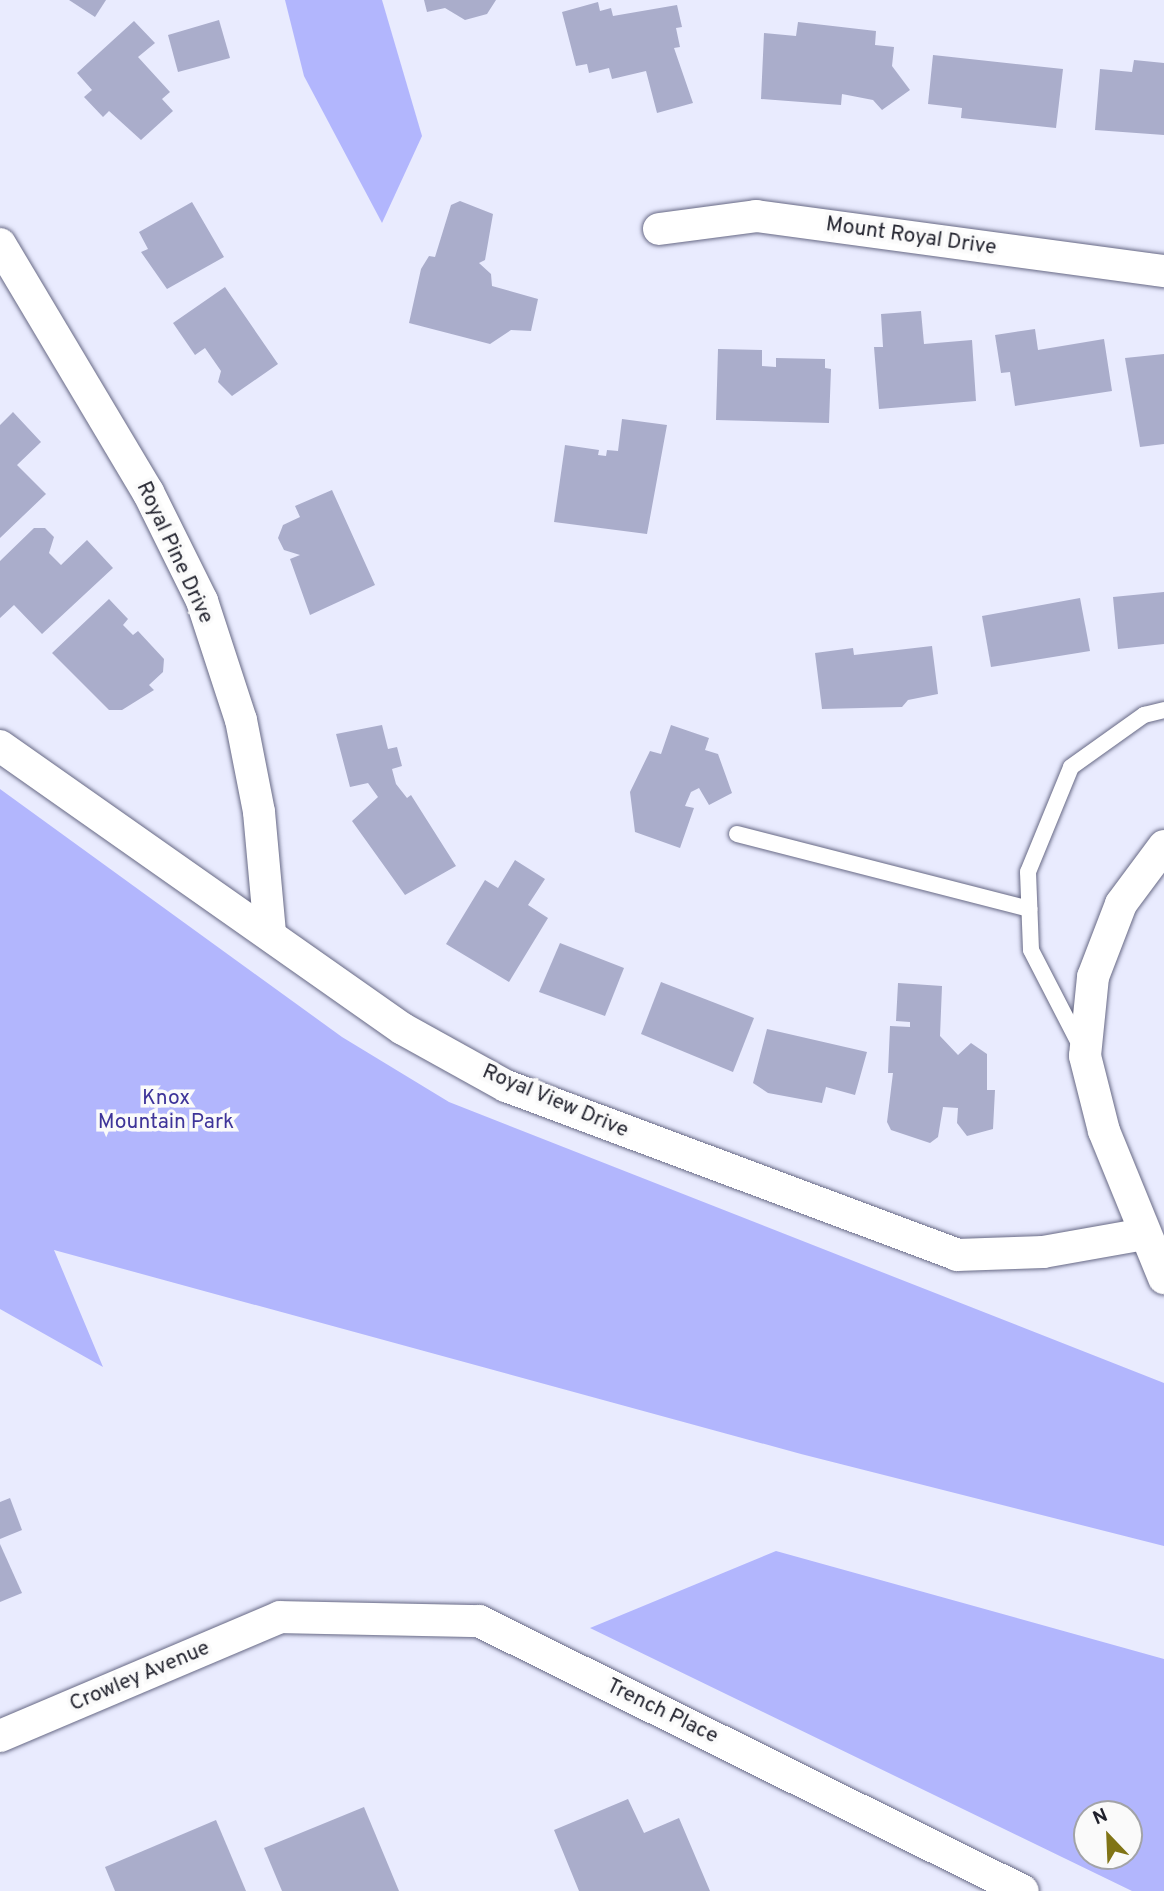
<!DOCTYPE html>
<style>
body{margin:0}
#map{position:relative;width:1164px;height:1891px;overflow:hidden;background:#e9ebfe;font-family:Overpass,sans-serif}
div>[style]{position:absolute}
.green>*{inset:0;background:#b2b6fd}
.building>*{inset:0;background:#aaadcb}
.roads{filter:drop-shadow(0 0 2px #676985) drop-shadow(0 0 2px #676985)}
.lane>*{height:16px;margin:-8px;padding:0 8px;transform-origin:8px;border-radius:8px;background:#fff}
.street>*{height:32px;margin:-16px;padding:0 16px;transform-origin:16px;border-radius:16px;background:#fff}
span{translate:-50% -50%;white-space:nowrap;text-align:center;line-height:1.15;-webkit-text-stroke:7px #fafafa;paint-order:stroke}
.street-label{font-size:21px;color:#1f202b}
.park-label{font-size:21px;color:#3e3499}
.north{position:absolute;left:1073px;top:1800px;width:70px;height:70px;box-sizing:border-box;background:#fafafa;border:2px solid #a2a3a7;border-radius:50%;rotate:337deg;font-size:19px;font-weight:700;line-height:28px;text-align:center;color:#1f202b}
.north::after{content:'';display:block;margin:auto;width:24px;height:32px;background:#807416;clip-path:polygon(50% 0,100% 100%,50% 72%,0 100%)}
</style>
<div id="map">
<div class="green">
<i style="clip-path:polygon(285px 0,382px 0,422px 136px,382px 223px,304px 76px)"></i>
<i style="clip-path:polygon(0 789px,342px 1037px,449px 1102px,1164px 1383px,1164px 1546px,801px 1454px,54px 1250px,103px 1367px,0 1309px)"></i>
<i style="clip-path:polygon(evenodd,776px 1551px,1164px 1659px,1164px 1891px,1132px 1891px,590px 1628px,776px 1551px,1087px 1814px,1129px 1814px,1129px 1856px,1087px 1856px,1087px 1814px)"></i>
</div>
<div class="building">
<i style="clip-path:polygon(69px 0,106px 0,95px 17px)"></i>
<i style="clip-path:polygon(424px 0,496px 0,487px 14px,465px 20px,445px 8px,427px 12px)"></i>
<i style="clip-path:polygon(598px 2px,600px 11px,611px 8px,613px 16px,677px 5px,682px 27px,676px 28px,680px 47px,674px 48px,693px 103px,657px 113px,646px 71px,612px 79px,609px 68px,589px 73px,587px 64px,576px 66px,562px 12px)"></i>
<i style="clip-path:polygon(219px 20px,230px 58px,178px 72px,168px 35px)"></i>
<i style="clip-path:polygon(134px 21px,155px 43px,138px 57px,170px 92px,162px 99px,173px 111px,141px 140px,109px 111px,103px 117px,84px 97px,92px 90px,77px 73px)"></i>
<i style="clip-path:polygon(798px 22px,876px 31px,875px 45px,894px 47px,892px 66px,910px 90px,882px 110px,873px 100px,842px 94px,841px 105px,761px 99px,764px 33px,796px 36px)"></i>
<i style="clip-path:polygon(933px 55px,1063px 69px,1056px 128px,961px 118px,962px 108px,928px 104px)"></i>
<i style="clip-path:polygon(1134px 60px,1164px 63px,1164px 135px,1095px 130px,1100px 69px,1132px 72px)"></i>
<i style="clip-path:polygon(460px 201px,493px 214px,485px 260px,479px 263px,491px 274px,492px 286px,538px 299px,531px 331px,511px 330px,490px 344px,409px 323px,421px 269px,429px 256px,435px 257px,451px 205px)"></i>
<i style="clip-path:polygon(192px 202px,224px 257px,167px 289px,141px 252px,148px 249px,139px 232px)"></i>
<i style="clip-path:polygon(225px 287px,278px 364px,232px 396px,218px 382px,221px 371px,205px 348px,195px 355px,173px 323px)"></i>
<i style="clip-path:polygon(921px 311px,924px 344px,972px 340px,976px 401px,879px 409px,874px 347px,883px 347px,881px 314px)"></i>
<i style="clip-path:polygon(1035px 329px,1038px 350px,1104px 339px,1112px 391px,1015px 406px,1010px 372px,1001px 373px,995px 335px)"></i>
<i style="clip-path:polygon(718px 349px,762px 350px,762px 366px,776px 367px,776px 358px,825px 359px,825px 368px,831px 369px,829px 423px,716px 420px)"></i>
<i style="clip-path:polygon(1164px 354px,1164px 444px,1140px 447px,1125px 358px)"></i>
<i style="clip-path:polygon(13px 412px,41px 442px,17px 465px,46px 494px,0 538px,0 425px)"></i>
<i style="clip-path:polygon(622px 419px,667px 425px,647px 534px,554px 522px,565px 445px,599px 450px,598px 455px,606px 456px,607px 450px,618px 451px)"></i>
<i style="clip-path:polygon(332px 490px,375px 585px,310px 615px,290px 559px,300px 555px,284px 550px,278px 538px,283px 525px,300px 517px,295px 506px)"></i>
<i style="clip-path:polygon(34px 528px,45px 528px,54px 537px,49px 553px,61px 565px,87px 540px,113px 568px,42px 634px,14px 605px,0 618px,0 561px)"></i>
<i style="clip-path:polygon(1164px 592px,1164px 644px,1118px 649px,1113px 597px)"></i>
<i style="clip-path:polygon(1080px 598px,1090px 651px,991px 667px,982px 616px)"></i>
<i style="clip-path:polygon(109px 599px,128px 619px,123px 625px,133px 635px,138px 631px,164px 659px,163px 672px,149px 685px,154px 690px,122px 710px,109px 710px,52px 653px)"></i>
<i style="clip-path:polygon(932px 646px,938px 694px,908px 700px,902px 707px,822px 709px,815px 653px,853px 648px,854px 655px)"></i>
<i style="clip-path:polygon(382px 725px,388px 749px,397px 747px,402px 766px,392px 769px,396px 784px,407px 798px,411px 795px,456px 866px,405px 895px,352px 821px,378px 797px,368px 783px,350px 787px,336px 734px)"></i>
<i style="clip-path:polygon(671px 725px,709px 738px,705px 750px,718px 754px,732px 793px,709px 805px,699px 788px,691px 792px,685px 806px,694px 808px,680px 848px,635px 832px,630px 792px,650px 751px,661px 754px)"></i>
<i style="clip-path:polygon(515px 860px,545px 879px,528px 905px,548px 918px,509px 982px,446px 944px,485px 880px,498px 888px)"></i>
<i style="clip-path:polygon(560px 943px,624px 968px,605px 1016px,539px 992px)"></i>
<i style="clip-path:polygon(661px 982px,754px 1018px,733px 1072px,641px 1034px)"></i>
<i style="clip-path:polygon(898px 983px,942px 986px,940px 1036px,958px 1055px,971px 1043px,987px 1054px,987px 1090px,995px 1090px,993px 1129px,967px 1136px,957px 1123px,958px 1108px,943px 1107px,938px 1137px,930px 1143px,891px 1130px,887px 1122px,893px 1073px,888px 1073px,890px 1026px,910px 1027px,910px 1022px,896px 1021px)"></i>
<i style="clip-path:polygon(767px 1029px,867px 1052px,855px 1095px,826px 1087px,822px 1103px,768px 1093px,753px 1083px)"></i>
<i style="clip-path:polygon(10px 1498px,22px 1530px,0 1539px,0 1502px)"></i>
<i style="clip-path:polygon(0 1544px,22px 1593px,0 1602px)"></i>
<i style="clip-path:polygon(628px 1799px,644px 1833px,679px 1818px,710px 1891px,579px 1891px,554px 1830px)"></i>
<i style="clip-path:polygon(364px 1807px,399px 1891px,282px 1891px,264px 1848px)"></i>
<i style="clip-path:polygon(216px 1820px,246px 1891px,115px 1891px,105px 1867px)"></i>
</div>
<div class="roads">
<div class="lane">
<i style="left:737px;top:834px;width:302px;rotate:14.4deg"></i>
<i style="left:1081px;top:1047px;width:109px;rotate:-117.3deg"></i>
<i style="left:1031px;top:950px;width:78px;rotate:-92.2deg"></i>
<i style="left:1028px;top:872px;width:113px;rotate:-67.7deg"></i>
<i style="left:1071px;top:767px;width:90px;rotate:-35.5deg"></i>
<i style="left:1144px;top:715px;width:21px;rotate:-14deg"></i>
</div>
<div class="street">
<i style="left:659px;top:229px;width:98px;rotate:-7.6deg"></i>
<i style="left:756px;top:216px;width:412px;rotate:7.7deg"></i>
<i style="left:0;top:244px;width:289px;rotate:59.2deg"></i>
<i style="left:148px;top:492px;width:122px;rotate:63.6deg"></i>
<i style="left:202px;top:601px;width:125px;rotate:71.9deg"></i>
<i style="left:241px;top:720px;width:94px;rotate:78.9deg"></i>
<i style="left:259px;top:812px;width:122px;rotate:84.8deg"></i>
<i style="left:0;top:746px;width:492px;rotate:35.1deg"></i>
<i style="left:403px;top:1029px;width:118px;rotate:29deg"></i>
<i style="left:506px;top:1086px;width:482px;rotate:20.5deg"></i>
<i style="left:957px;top:1255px;width:86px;rotate:-2deg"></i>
<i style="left:1043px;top:1252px;width:103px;rotate:-10.1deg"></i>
<i style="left:1164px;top:846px;width:72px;rotate:126.6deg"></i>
<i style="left:1121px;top:904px;width:78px;rotate:111deg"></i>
<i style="left:1093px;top:977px;width:79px;rotate:95.8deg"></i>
<i style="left:1085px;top:1056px;width:77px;rotate:75.8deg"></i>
<i style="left:1104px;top:1131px;width:159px;rotate:67.8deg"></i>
<i style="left:0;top:1736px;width:304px;rotate:-23deg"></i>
<i style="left:280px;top:1617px;width:199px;rotate:1.2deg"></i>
<i style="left:479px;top:1621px;width:607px;rotate:26.4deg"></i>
</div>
</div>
<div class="street-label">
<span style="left:911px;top:237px;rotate:8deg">Mount Royal Drive</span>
<span style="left:174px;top:553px;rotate:65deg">Royal Pine Drive</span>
<span style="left:555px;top:1102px;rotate:23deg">Royal View Drive</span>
<span style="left:140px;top:1677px;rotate:-23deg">Crowley Avenue</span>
<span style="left:662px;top:1712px;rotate:26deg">Trench Place</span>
</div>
<div class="park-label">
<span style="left:166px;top:1111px">Knox<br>Mountain Park</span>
</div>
<div class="north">N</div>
</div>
